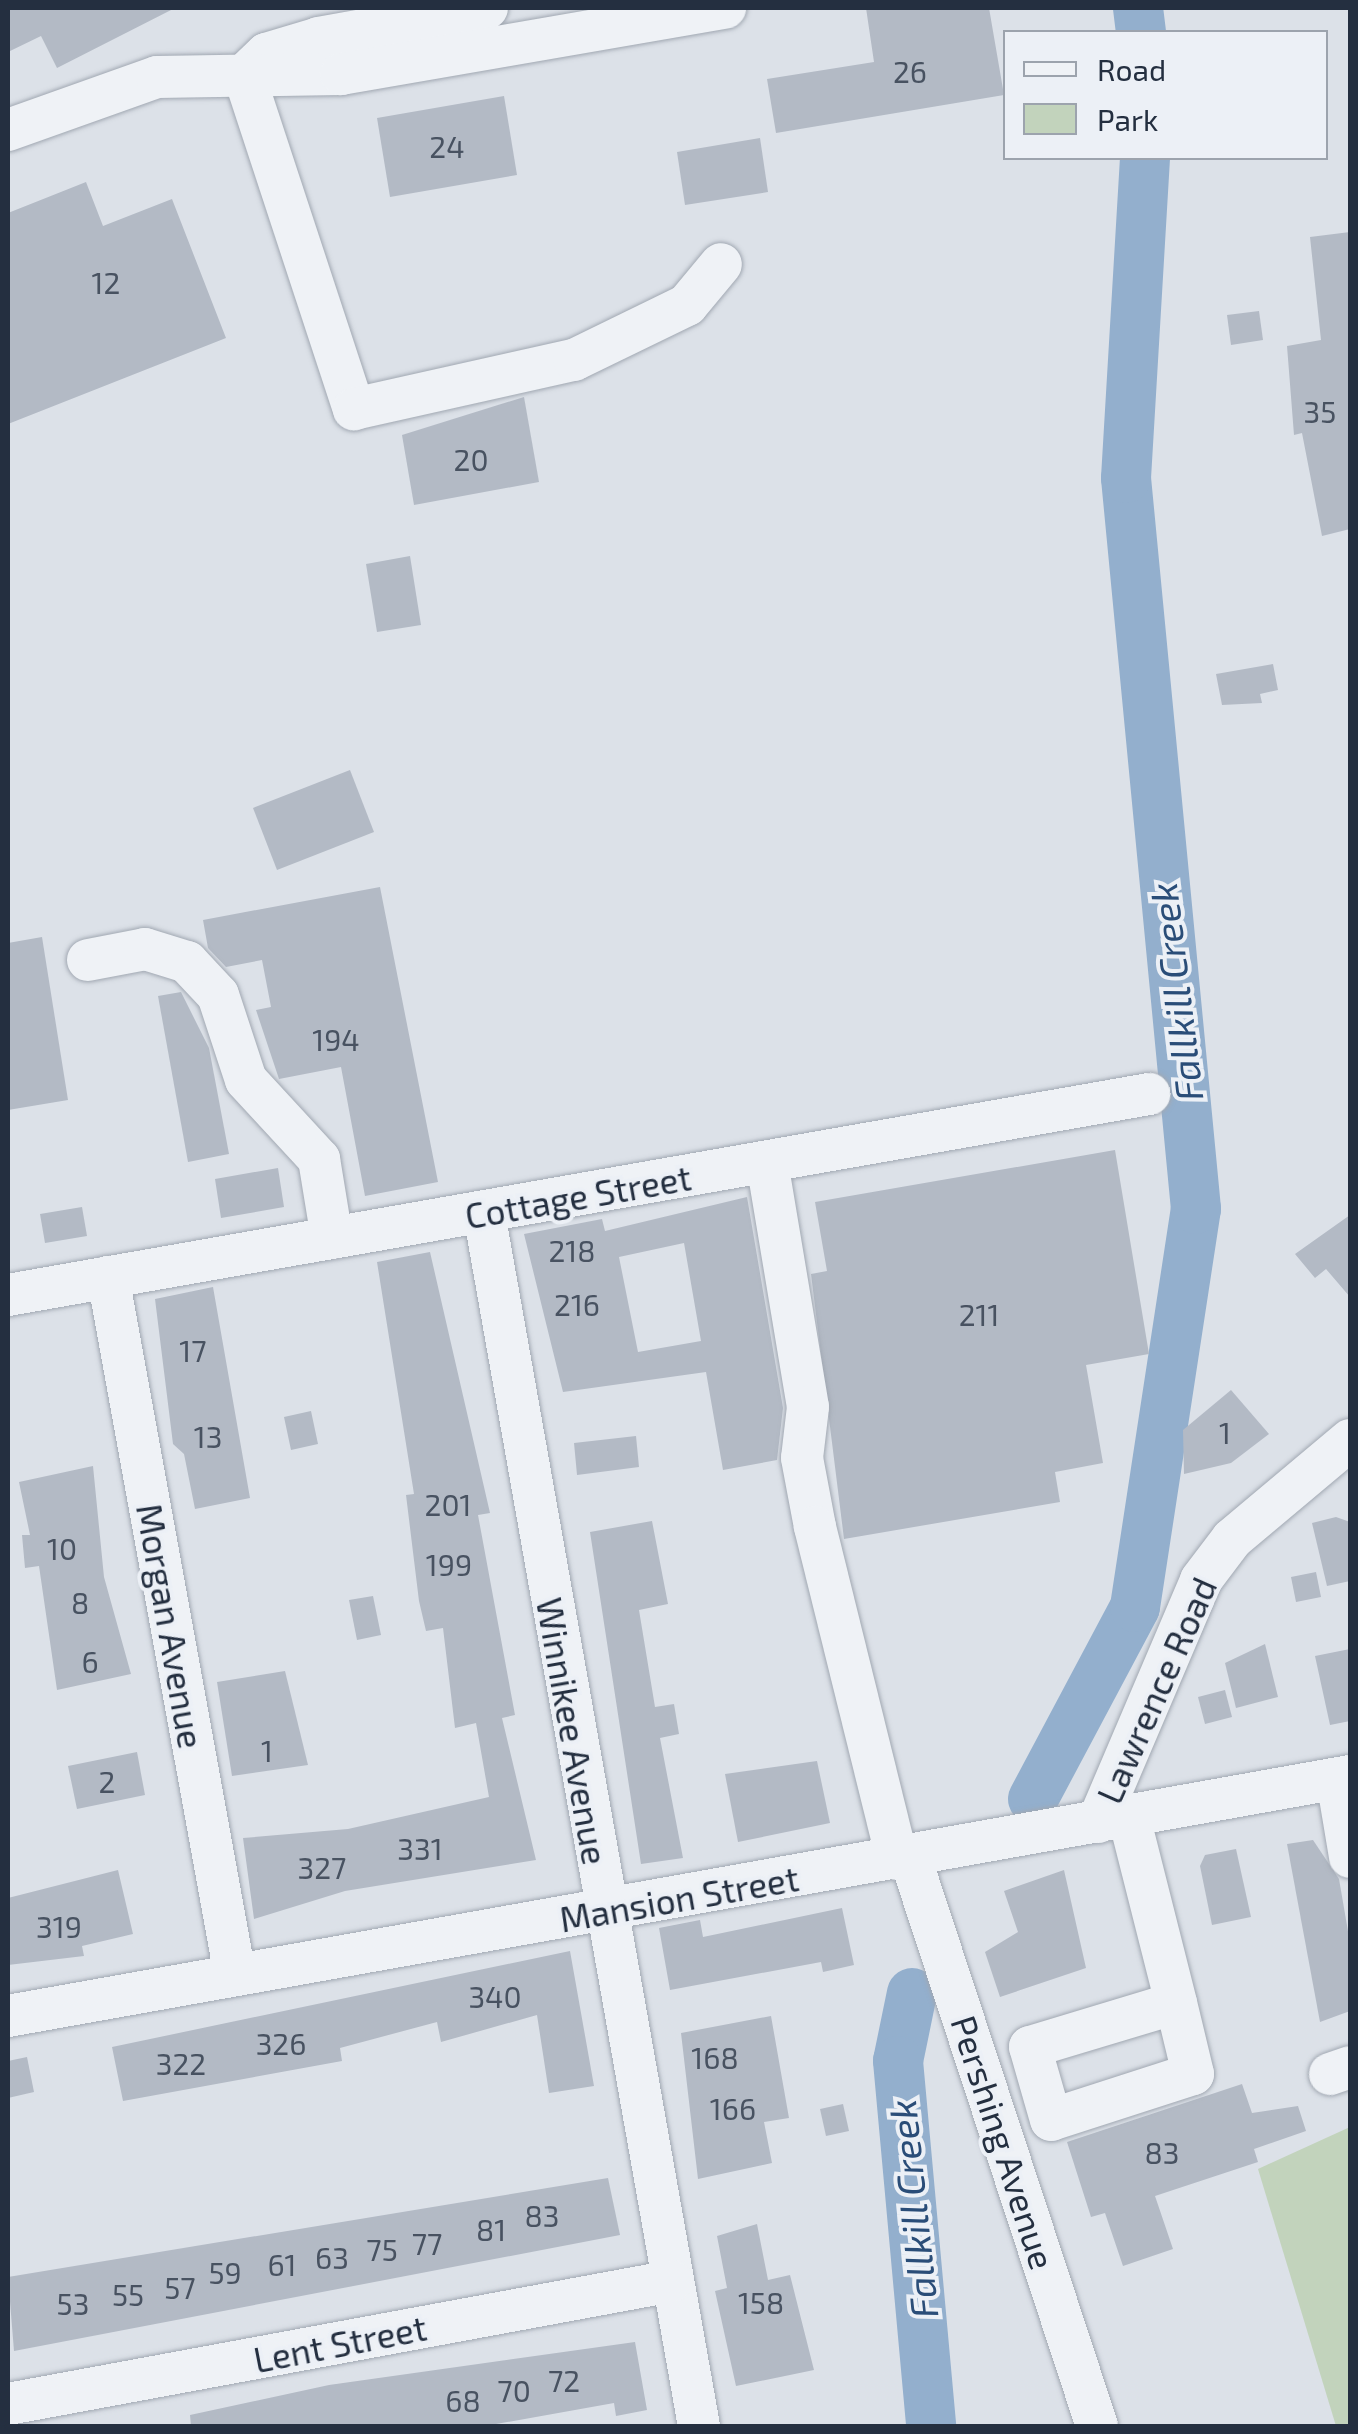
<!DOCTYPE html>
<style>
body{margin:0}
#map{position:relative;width:1358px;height:2434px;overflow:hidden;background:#dce1e8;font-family:"Exo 2",sans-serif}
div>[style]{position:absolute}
.green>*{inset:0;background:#c2d3bc}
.river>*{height:50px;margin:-25px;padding:0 25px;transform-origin:25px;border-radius:25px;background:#93afcd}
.building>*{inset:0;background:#b3bac5}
.roads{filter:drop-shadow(0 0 2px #a1a8b2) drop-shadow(0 0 2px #a1a8b2)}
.minor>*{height:42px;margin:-21px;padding:0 21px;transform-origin:21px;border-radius:21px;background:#eff2f6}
span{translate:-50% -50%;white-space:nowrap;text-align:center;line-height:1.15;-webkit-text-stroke:8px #ecf0f6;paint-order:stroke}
.number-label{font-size:30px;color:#485261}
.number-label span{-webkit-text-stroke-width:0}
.street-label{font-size:35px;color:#242f40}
.water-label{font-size:38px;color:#2a4d78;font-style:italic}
.frame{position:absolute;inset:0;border:10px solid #242f40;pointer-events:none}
.legend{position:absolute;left:1003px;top:30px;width:325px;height:130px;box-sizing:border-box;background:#ecf0f6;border:2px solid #9ca3ad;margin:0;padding:12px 18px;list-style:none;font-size:30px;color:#242f40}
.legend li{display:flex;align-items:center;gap:20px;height:50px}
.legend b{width:50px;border:2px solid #9ca3ad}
</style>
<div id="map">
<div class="green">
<i style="clip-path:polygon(1350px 2127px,1350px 2426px,1336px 2426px,1258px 2169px)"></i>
</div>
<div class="river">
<i style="left:1138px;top:8px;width:24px;rotate:83deg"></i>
<i style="left:1033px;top:1799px;width:217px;rotate:-62deg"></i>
<i style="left:1135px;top:1607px;width:403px;rotate:-81.3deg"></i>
<i style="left:1196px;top:1209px;width:734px;rotate:-95.47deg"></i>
<i style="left:1126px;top:478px;width:321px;rotate:-86.6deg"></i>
<i style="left:912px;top:1993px;width:69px;rotate:101.6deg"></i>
<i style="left:898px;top:2061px;width:366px;rotate:84.8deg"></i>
</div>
<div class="building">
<i style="clip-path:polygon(8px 8px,175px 8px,57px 68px,41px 36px,8px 52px)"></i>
<i style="clip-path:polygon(866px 8px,989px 8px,1004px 95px,776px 133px,767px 79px,874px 62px)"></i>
<i style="clip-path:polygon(504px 96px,517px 175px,390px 197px,377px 118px)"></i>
<i style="clip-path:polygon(760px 138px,768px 192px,685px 205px,677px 152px)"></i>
<i style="clip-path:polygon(86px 182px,103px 226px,172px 199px,226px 338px,8px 424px,8px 213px)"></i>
<i style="clip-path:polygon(1350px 232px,1350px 529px,1322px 536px,1302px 433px,1294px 435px,1287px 346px,1321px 340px,1310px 237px)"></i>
<i style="clip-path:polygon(1259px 311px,1263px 340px,1231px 345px,1227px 315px)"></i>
<i style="clip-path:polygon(524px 397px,539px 482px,414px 505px,402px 435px)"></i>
<i style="clip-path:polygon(410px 556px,421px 625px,377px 632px,366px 564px)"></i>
<i style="clip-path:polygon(1273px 664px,1278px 690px,1260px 694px,1262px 703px,1222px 705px,1216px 674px)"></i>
<i style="clip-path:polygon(350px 770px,374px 832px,277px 870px,253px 808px)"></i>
<i style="clip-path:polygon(380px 887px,438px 1182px,365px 1196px,341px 1067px,279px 1079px,256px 1010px,271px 1007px,262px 960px,226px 967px,208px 948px,203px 920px)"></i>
<i style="clip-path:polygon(42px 937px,68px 1100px,8px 1110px,8px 943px)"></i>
<i style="clip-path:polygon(181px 992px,209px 1048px,229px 1154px,188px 1162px,158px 996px)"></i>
<i style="clip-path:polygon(1115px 1150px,1149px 1354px,1086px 1365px,1103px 1463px,1055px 1472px,1060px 1502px,844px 1539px,811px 1274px,827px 1271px,815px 1202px)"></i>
<i style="clip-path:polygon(278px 1168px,284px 1207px,221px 1218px,215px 1179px)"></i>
<i style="clip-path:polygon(evenodd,747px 1197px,783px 1408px,777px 1460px,723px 1470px,706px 1372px,563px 1392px,524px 1234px,602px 1219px,605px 1231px,747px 1197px,684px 1243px,701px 1341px,638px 1352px,619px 1257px,684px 1243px)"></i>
<i style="clip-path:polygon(82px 1207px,87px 1236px,45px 1243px,40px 1214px)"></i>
<i style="clip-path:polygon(1350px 1215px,1350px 1297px,1326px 1269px,1315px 1278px,1295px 1254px)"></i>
<i style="clip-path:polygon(430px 1252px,490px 1513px,478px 1515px,515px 1715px,502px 1718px,536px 1860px,345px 1891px,254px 1919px,243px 1838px,348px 1829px,489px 1797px,476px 1723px,455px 1728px,443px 1628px,426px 1631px,419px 1601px,406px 1495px,414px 1494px,377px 1262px)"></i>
<i style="clip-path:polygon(213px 1287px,250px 1498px,195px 1509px,184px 1454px,173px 1444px,155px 1299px)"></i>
<i style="clip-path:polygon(1231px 1390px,1269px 1434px,1231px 1463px,1184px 1474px,1183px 1430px)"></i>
<i style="clip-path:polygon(311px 1411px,318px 1444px,291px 1450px,284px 1417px)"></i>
<i style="clip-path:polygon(636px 1436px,639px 1467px,577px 1475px,574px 1443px)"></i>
<i style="clip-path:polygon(93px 1466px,104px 1577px,131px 1674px,57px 1690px,39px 1566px,25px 1568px,22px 1535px,30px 1535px,19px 1482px)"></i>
<i style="clip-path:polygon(1336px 1517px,1350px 1522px,1350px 1581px,1327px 1586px,1312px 1523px)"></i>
<i style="clip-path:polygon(652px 1521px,668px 1604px,639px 1610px,655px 1707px,674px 1704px,679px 1734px,660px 1738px,683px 1858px,641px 1864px,590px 1532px)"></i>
<i style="clip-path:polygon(1316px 1572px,1321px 1597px,1296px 1602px,1291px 1577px)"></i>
<i style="clip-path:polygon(373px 1596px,381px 1635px,357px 1640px,349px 1600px)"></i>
<i style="clip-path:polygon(1265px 1644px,1278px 1697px,1236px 1708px,1225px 1663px)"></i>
<i style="clip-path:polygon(1350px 1649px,1350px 1721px,1330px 1725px,1315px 1656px)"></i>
<i style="clip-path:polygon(285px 1671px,308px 1765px,232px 1776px,217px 1682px)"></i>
<i style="clip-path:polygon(1225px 1690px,1232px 1717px,1205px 1724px,1198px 1697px)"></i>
<i style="clip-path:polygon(137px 1752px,145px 1795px,77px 1809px,68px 1766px)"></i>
<i style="clip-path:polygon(817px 1761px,830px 1823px,738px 1842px,725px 1774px)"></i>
<i style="clip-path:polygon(1313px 1840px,1339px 1879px,1350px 1943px,1350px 2011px,1320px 2022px,1287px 1844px)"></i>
<i style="clip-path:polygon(1236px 1849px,1251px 1917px,1212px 1925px,1200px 1866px,1205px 1855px)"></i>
<i style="clip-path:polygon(118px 1870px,133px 1934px,82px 1946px,84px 1956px,8px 1965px,8px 1898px)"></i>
<i style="clip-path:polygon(1064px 1870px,1086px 1968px,1000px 1997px,985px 1952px,1018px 1932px,1004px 1891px)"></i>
<i style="clip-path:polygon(842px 1908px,854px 1965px,823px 1972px,821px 1962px,670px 1990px,659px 1928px,700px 1920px,703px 1937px)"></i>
<i style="clip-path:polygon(570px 1951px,594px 2086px,549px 2093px,537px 2015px,441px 2042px,437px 2022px,340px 2048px,342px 2061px,123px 2101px,112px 2047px)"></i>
<i style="clip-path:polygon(771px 2016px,789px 2118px,764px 2122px,772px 2163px,698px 2179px,681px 2033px)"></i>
<i style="clip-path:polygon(27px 2057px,34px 2092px,8px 2098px,8px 2061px)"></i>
<i style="clip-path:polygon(1242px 2084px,1252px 2113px,1298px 2106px,1306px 2131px,1254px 2149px,1258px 2162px,1155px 2196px,1173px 2249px,1123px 2266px,1105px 2213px,1091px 2217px,1067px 2142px)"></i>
<i style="clip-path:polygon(843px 2104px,849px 2131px,826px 2136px,820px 2109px)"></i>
<i style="clip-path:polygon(608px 2178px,620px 2235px,14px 2351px,8px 2277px)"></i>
<i style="clip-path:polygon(757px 2224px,768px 2280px,790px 2275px,814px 2370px,736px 2386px,715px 2291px,727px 2288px,717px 2236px)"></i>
<i style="clip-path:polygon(635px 2342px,647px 2410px,616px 2416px,614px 2403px,485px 2426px,191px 2426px,190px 2415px,329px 2385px)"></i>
</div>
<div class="roads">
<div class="minor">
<i style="left:487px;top:8px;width:171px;rotate:169.9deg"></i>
<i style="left:319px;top:38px;width:55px;rotate:163.2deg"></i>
<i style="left:266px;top:54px;width:30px;rotate:136deg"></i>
<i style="left:244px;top:75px;width:352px;rotate:71.8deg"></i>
<i style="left:354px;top:409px;width:225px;rotate:-12.6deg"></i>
<i style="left:574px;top:360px;width:126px;rotate:-26deg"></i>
<i style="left:687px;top:305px;width:53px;rotate:-50.3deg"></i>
<i style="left:8px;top:130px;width:158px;rotate:-19.6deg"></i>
<i style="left:157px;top:77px;width:184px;rotate:-0.9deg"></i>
<i style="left:341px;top:74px;width:390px;rotate:-9.8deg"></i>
<i style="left:88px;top:960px;width:58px;rotate:-10.9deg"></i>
<i style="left:145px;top:949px;width:44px;rotate:17.2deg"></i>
<i style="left:187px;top:962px;width:45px;rotate:46.8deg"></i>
<i style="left:218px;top:995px;width:89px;rotate:71.8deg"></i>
<i style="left:246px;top:1080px;width:108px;rotate:47.3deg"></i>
<i style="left:319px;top:1159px;width:80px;rotate:80.7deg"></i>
<i style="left:767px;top:1162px;width:248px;rotate:80.5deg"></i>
<i style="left:808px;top:1407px;width:51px;rotate:96.7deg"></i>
<i style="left:802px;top:1458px;width:70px;rotate:79.3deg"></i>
<i style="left:815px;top:1527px;width:342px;rotate:76.1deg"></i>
<i style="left:484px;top:1213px;width:1232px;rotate:79.95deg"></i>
<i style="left:108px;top:1277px;width:709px;rotate:79.69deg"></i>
<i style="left:8px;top:1295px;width:1159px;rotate:-9.99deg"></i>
<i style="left:1337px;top:1779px;width:79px;rotate:80.5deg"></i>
<i style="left:1129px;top:1817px;width:192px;rotate:75.8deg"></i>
<i style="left:1176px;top:2003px;width:73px;rotate:76.5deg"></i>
<i style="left:1193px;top:2074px;width:149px;rotate:162.1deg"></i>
<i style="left:1051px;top:2120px;width:76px;rotate:-106deg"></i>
<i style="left:1030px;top:2047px;width:152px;rotate:-16.8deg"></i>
<i style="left:1098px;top:1822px;width:263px;rotate:-66.9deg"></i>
<i style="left:1201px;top:1580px;width:51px;rotate:-52.9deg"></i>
<i style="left:1232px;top:1539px;width:154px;rotate:-40deg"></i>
<i style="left:910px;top:1857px;width:599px;rotate:71.81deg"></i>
<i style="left:8px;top:2016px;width:1363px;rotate:-10.14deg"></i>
<i style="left:1330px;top:2074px;width:21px;rotate:-19deg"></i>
<i style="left:8px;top:2404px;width:675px;rotate:-10.49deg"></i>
</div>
</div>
<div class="number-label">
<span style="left:910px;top:71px">26</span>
<span style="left:447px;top:146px">24</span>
<span style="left:106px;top:282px">12</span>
<span style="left:1320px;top:411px">35</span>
<span style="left:471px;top:459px">20</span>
<span style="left:336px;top:1039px">194</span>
<span style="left:572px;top:1250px">218</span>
<span style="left:577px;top:1304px">216</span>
<span style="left:979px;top:1314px">211</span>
<span style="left:193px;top:1350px">17</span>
<span style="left:1225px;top:1432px">1</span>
<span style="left:208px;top:1436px">13</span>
<span style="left:448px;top:1504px">201</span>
<span style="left:62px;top:1548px">10</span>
<span style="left:449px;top:1564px">199</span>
<span style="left:80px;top:1602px">8</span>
<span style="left:90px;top:1661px">6</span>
<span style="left:267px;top:1750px">1</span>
<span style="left:107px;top:1781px">2</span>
<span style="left:420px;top:1848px">331</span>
<span style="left:322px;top:1867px">327</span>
<span style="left:59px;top:1926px">319</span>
<span style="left:495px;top:1996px">340</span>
<span style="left:281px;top:2043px">326</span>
<span style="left:715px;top:2057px">168</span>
<span style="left:181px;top:2063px">322</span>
<span style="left:733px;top:2108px">166</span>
<span style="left:1162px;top:2152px">83</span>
<span style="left:542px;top:2215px">83</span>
<span style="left:491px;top:2229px">81</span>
<span style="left:427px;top:2243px">77</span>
<span style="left:382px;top:2249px">75</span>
<span style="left:332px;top:2257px">63</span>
<span style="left:282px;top:2264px">61</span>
<span style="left:225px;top:2272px">59</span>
<span style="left:180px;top:2287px">57</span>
<span style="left:128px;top:2294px">55</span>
<span style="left:761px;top:2302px">158</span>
<span style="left:73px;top:2303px">53</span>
<span style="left:564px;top:2380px">72</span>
<span style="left:514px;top:2390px">70</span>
<span style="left:463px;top:2400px">68</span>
</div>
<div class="street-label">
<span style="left:578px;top:1196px;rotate:-10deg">Cottage Street</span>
<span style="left:171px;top:1626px;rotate:80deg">Morgan Avenue</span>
<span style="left:1156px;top:1690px;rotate:-66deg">Lawrence Road</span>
<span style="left:573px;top:1731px;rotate:80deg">Winnikee Avenue</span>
<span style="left:679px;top:1898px;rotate:-10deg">Mansion Street</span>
<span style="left:1004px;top:2142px;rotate:72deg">Pershing Avenue</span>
<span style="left:340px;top:2343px;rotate:-11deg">Lent Street</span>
</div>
<div class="water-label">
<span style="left:1176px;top:992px;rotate:-97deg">Fallkill Creek</span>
<span style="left:913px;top:2209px;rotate:-96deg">Fallkill Creek</span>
</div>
<div class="frame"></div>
<ul class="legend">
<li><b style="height:12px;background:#eff2f6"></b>Road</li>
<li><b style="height:28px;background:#c2d3bc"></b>Park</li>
</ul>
</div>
